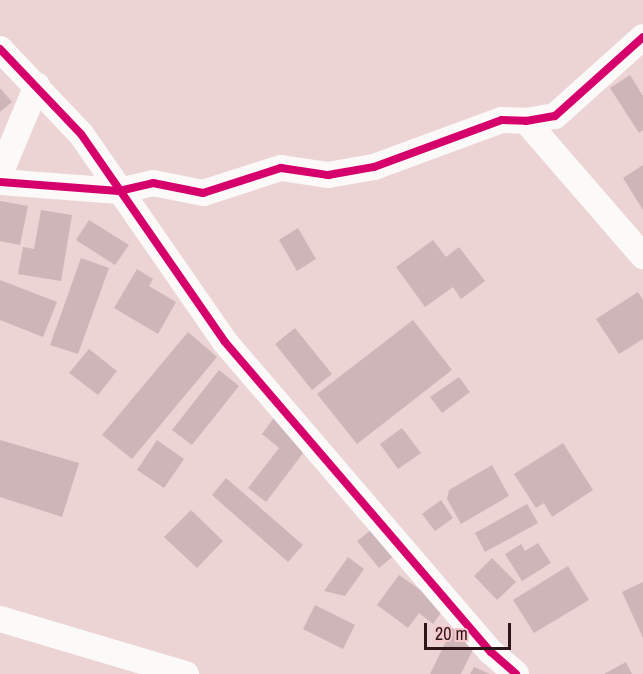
<!DOCTYPE html>
<style>
body{margin:0}
#map{position:relative;width:643px;height:674px;overflow:hidden;background:#ecd4d5;font-family:"Archivo Narrow",sans-serif}
div>[style]{position:absolute}
.building>*{inset:0;background:#ceb5b7}
.street>*{height:26px;margin:-13px;padding:0 13px;transform-origin:13px;border-radius:13px;background:#fcf9f9}
.cycleway>*{height:8px;margin:-4px;padding:0 4px;transform-origin:4px;border-radius:4px;background:#d6006c}
span{translate:-50% -50%;white-space:nowrap;text-align:center;line-height:1.15;-webkit-text-stroke:4.5px #f7c9cd;paint-order:stroke}
.scale{position:absolute;left:424px;top:623px;width:87px;height:27px;box-sizing:border-box;border:3px solid #2f1418;border-top:0;padding-left:8px;font-size:18px;line-height:21px;white-space:nowrap;color:#2f1418;-webkit-text-stroke:4px #f7c9cd;paint-order:stroke}
</style>
<div id="map">
<div class="building">
<i style="clip-path:polygon(630px 75px,643px 96px,643px 130px,639px 133px,610px 88px)"></i>
<i style="clip-path:polygon(0 88px,12px 102px,0 112px)"></i>
<i style="clip-path:polygon(643px 165px,643px 210px,623px 178px)"></i>
<i style="clip-path:polygon(0 201px,28px 206px,20px 245px,0 241px)"></i>
<i style="clip-path:polygon(41px 210px,72px 215px,61px 281px,18px 274px,23px 247px,34px 249px)"></i>
<i style="clip-path:polygon(89px 220px,129px 245px,115px 265px,76px 240px)"></i>
<i style="clip-path:polygon(298px 228px,316px 259px,297px 271px,279px 240px)"></i>
<i style="clip-path:polygon(433px 240px,446px 257px,459px 247px,485px 281px,461px 299px,453px 287px,425px 307px,396px 267px)"></i>
<i style="clip-path:polygon(81px 258px,109px 268px,78px 354px,50px 345px)"></i>
<i style="clip-path:polygon(137px 269px,153px 279px,149px 286px,176px 302px,158px 334px,114px 308px)"></i>
<i style="clip-path:polygon(0 280px,57px 302px,43px 337px,0 320px)"></i>
<i style="clip-path:polygon(638px 292px,643px 300px,643px 339px,619px 354px,596px 319px)"></i>
<i style="clip-path:polygon(413px 320px,452px 370px,357px 444px,317px 394px)"></i>
<i style="clip-path:polygon(295px 328px,332px 374px,312px 390px,275px 344px)"></i>
<i style="clip-path:polygon(188px 332px,217px 357px,132px 459px,102px 435px)"></i>
<i style="clip-path:polygon(89px 349px,117px 371px,98px 395px,69px 373px)"></i>
<i style="clip-path:polygon(219px 370px,239px 386px,192px 445px,172px 430px)"></i>
<i style="clip-path:polygon(459px 377px,470px 392px,442px 413px,430px 397px)"></i>
<i style="clip-path:polygon(276px 415px,307px 448px,266px 502px,248px 488px,279px 448px,262px 434px)"></i>
<i style="clip-path:polygon(402px 428px,421px 453px,398px 469px,380px 444px)"></i>
<i style="clip-path:polygon(0 440px,79px 463px,62px 517px,0 497px)"></i>
<i style="clip-path:polygon(157px 440px,184px 459px,164px 488px,137px 470px)"></i>
<i style="clip-path:polygon(563px 443px,593px 490px,552px 517px,544px 503px,536px 508px,514px 474px)"></i>
<i style="clip-path:polygon(492px 465px,509px 496px,461px 524px,447px 499px,449px 490px)"></i>
<i style="clip-path:polygon(226px 478px,303px 545px,288px 562px,212px 495px)"></i>
<i style="clip-path:polygon(441px 500px,453px 518px,435px 531px,422px 514px)"></i>
<i style="clip-path:polygon(527px 504px,538px 523px,485px 552px,475px 533px)"></i>
<i style="clip-path:polygon(191px 510px,223px 541px,197px 568px,164px 537px)"></i>
<i style="clip-path:polygon(375px 527px,396px 554px,379px 568px,357px 541px)"></i>
<i style="clip-path:polygon(538px 543px,551px 563px,522px 581px,505px 554px,521px 544px,525px 551px)"></i>
<i style="clip-path:polygon(348px 557px,364px 569px,345px 596px,324px 591px)"></i>
<i style="clip-path:polygon(492px 558px,516px 582px,497px 600px,474px 576px)"></i>
<i style="clip-path:polygon(568px 566px,589px 600px,534px 633px,513px 600px)"></i>
<i style="clip-path:polygon(399px 575px,445px 607px,433px 624px,419px 613px,408px 628px,377px 605px)"></i>
<i style="clip-path:polygon(643px 582px,643px 638px,622px 592px)"></i>
<i style="clip-path:polygon(315px 605px,355px 625px,343px 649px,303px 629px)"></i>
<i style="clip-path:polygon(453px 627px,478px 639px,461px 674px,430px 674px)"></i>
<i style="clip-path:polygon(626px 662px,632px 674px,604px 674px)"></i>
<i style="clip-path:polygon(474px 667px,490px 674px,470px 674px)"></i>
</div>
<div class="street">
<i style="left:0;top:49px;width:117px;rotate:46.4deg"></i>
<i style="left:81px;top:134px;width:253px;rotate:55.3deg"></i>
<i style="left:225px;top:342px;width:408px;rotate:49.4deg"></i>
<i style="left:491px;top:652px;width:33px;rotate:41deg"></i>
<i style="left:526px;top:121px;width:179px;rotate:49.1deg"></i>
<i style="left:0;top:174px;width:96px;rotate:-67.4deg"></i>
<i style="left:0;top:182px;width:119px;rotate:4.3deg"></i>
<i style="left:119px;top:191px;width:35px;rotate:-13deg"></i>
<i style="left:153px;top:183px;width:51px;rotate:11.3deg"></i>
<i style="left:203px;top:193px;width:82px;rotate:-17.8deg"></i>
<i style="left:281px;top:168px;width:48px;rotate:8.5deg"></i>
<i style="left:328px;top:175px;width:47px;rotate:-9.9deg"></i>
<i style="left:374px;top:167px;width:136px;rotate:-20.2deg"></i>
<i style="left:502px;top:120px;width:24px;rotate:2deg"></i>
<i style="left:526px;top:121px;width:29px;rotate:-10deg"></i>
<i style="left:555px;top:116px;width:118px;rotate:-41.9deg"></i>
<i style="left:0;top:619px;width:194px;rotate:16.5deg"></i>
</div>
<div class="cycleway">
<i style="left:0;top:49px;width:117px;rotate:46.4deg"></i>
<i style="left:81px;top:134px;width:253px;rotate:55.3deg"></i>
<i style="left:225px;top:342px;width:408px;rotate:49.4deg"></i>
<i style="left:491px;top:652px;width:33px;rotate:41deg"></i>
<i style="left:0;top:182px;width:119px;rotate:4.3deg"></i>
<i style="left:119px;top:191px;width:35px;rotate:-13deg"></i>
<i style="left:153px;top:183px;width:51px;rotate:11.3deg"></i>
<i style="left:203px;top:193px;width:82px;rotate:-17.8deg"></i>
<i style="left:281px;top:168px;width:48px;rotate:8.5deg"></i>
<i style="left:328px;top:175px;width:47px;rotate:-9.9deg"></i>
<i style="left:374px;top:167px;width:136px;rotate:-20.2deg"></i>
<i style="left:502px;top:120px;width:24px;rotate:2deg"></i>
<i style="left:526px;top:121px;width:29px;rotate:-10deg"></i>
<i style="left:555px;top:116px;width:118px;rotate:-41.9deg"></i>
</div>
<div class="scale">20 m</div>
</div>
